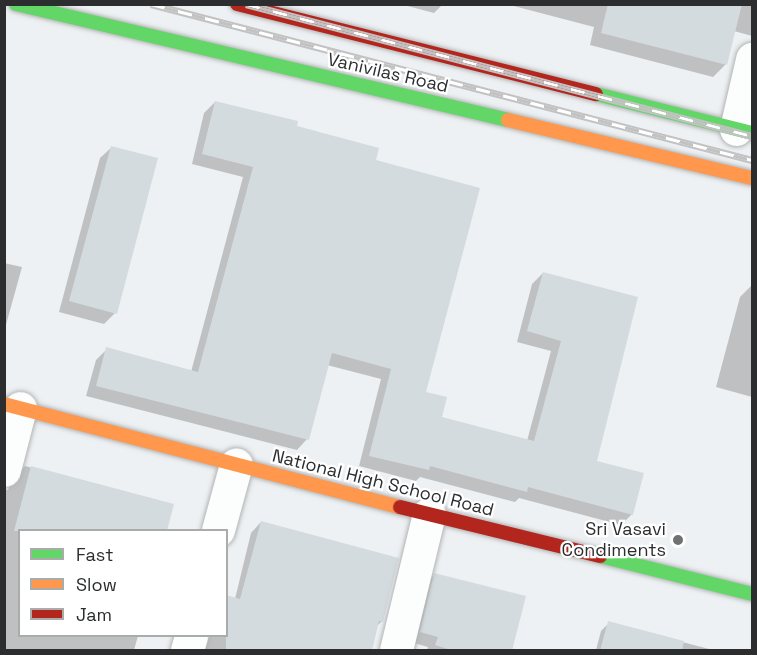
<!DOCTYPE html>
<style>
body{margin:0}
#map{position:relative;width:757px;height:655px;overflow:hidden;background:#eef1f3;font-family:"Space Grotesk",sans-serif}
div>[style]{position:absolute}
.shadow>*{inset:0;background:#0003}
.building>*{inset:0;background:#d4dbdf}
.roads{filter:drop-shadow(0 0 2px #b2b4b5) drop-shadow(0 0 2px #b2b4b5)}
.street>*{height:33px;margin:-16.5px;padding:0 16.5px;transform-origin:16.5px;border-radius:16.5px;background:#fcfdfd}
.fast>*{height:14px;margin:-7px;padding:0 7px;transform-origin:7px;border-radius:7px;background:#63d668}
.slow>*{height:14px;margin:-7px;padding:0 7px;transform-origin:7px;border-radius:7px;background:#ff974d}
.jam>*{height:14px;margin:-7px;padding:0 7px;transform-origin:7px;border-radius:7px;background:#b3261e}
.rail>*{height:7px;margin-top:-3.5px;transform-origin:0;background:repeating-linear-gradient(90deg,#fff 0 14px,#c2c2c3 0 28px);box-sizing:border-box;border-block:2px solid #c2c2c3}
.dots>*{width:16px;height:16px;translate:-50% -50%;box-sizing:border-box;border:3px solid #fff;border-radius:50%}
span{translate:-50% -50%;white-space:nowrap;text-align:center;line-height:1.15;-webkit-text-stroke:4.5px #fff;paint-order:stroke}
.street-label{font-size:18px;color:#2b2d2e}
.poi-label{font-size:18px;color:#2b2d2e}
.right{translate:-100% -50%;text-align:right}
.frame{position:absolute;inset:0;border:6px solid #2b2d2e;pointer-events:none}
.legend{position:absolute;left:18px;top:529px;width:210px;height:108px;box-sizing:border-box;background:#fff;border:2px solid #aaabab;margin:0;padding:8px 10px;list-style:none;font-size:18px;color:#2b2d2e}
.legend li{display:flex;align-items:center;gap:12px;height:30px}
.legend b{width:30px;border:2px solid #aaabab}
</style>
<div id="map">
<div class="shadow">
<i style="clip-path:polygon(400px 4px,443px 4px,434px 13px)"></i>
<i style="clip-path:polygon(506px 4px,752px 4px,752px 36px,734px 31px,725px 65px,713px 77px,590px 45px,594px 27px)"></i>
<i style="clip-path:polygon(215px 102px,296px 127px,374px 161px,424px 393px,440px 418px,527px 441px,551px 351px,517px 342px,532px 284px,543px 273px,596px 462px,632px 514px,621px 525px,519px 498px,515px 502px,420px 477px,416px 481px,359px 466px,381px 379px,327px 365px,307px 439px,297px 450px,86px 396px,96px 360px,107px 349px,191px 372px,243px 177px,192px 164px,204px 113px)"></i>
<i style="clip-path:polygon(112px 147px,115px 313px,104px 324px,59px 312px,100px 158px)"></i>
<i style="clip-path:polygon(4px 263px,22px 267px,4px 332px)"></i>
<i style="clip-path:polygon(751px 286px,752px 286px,752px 397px,716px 387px,740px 297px)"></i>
<i style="clip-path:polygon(25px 466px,173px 505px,20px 530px,20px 636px,138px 636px,134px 650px,4px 650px,4px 490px,8px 490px,13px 478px)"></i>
<i style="clip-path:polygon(261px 522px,382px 621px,376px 627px,370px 650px,205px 650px,209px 636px,226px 636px,251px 533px)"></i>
<i style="clip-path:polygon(435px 574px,511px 650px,427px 650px,428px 647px,410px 642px,424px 585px)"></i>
<i style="clip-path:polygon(609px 623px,713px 650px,596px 650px,601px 631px)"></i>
</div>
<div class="building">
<i style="clip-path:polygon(608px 4px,742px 4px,727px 65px,601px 33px)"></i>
<i style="clip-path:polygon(215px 101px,298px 121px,297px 126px,379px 148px,376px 160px,480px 188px,426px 392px,447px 397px,442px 417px,534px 441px,561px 341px,527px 331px,543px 272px,638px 297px,597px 461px,644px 473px,633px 515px,528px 487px,527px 492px,430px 466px,429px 470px,369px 456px,391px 369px,332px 353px,309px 440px,96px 386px,106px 347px,198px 372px,253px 167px,202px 154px)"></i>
<i style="clip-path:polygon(111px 146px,158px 158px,117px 314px,69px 301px)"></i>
<i style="clip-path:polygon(31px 466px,174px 504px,167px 531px,14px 531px)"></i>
<i style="clip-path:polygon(261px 521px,399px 558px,383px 622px,379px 621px,372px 651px,226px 651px,226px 595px,240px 599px)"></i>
<i style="clip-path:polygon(434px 573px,526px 596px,512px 651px,454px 651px,435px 645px,438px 637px,420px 632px)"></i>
<i style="clip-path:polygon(608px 621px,684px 641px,682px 651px,600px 651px)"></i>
</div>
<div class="roads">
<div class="street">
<i style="left:736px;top:129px;width:72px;rotate:-77.1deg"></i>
<i style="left:4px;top:470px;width:64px;rotate:-75.5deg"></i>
<i style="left:218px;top:530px;width:68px;rotate:-74.7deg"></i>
<i style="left:187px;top:650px;width:15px;rotate:-74deg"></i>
<i style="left:396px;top:650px;width:140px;rotate:-76.4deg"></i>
</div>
<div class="fast">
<i style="left:16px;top:4px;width:505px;rotate:13.27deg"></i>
<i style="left:596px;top:94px;width:161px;rotate:14deg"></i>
<i style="left:600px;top:556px;width:157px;rotate:14deg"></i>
</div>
<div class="slow">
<i style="left:508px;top:120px;width:251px;rotate:13.4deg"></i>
<i style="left:4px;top:404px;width:409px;rotate:14.6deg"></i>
</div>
<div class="jam">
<i style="left:237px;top:4px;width:370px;rotate:14.1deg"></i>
<i style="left:400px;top:507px;width:206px;rotate:13.8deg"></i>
</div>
</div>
<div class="rail">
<i style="left:151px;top:4px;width:621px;rotate:14.55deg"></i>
<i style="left:246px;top:4px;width:523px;rotate:14.62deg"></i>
</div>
<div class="dots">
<i style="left:678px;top:540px;background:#6f7273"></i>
</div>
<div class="street-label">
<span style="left:388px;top:73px;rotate:13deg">Vanivilas Road</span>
<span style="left:383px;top:483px;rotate:14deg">National High School Road</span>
</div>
<div class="poi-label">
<span class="right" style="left:666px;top:540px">Sri Vasavi<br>Condiments</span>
</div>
<div class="frame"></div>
<ul class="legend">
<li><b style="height:8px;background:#63d668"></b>Fast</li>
<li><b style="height:8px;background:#ff974d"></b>Slow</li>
<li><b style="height:8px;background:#b3261e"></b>Jam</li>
</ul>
</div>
